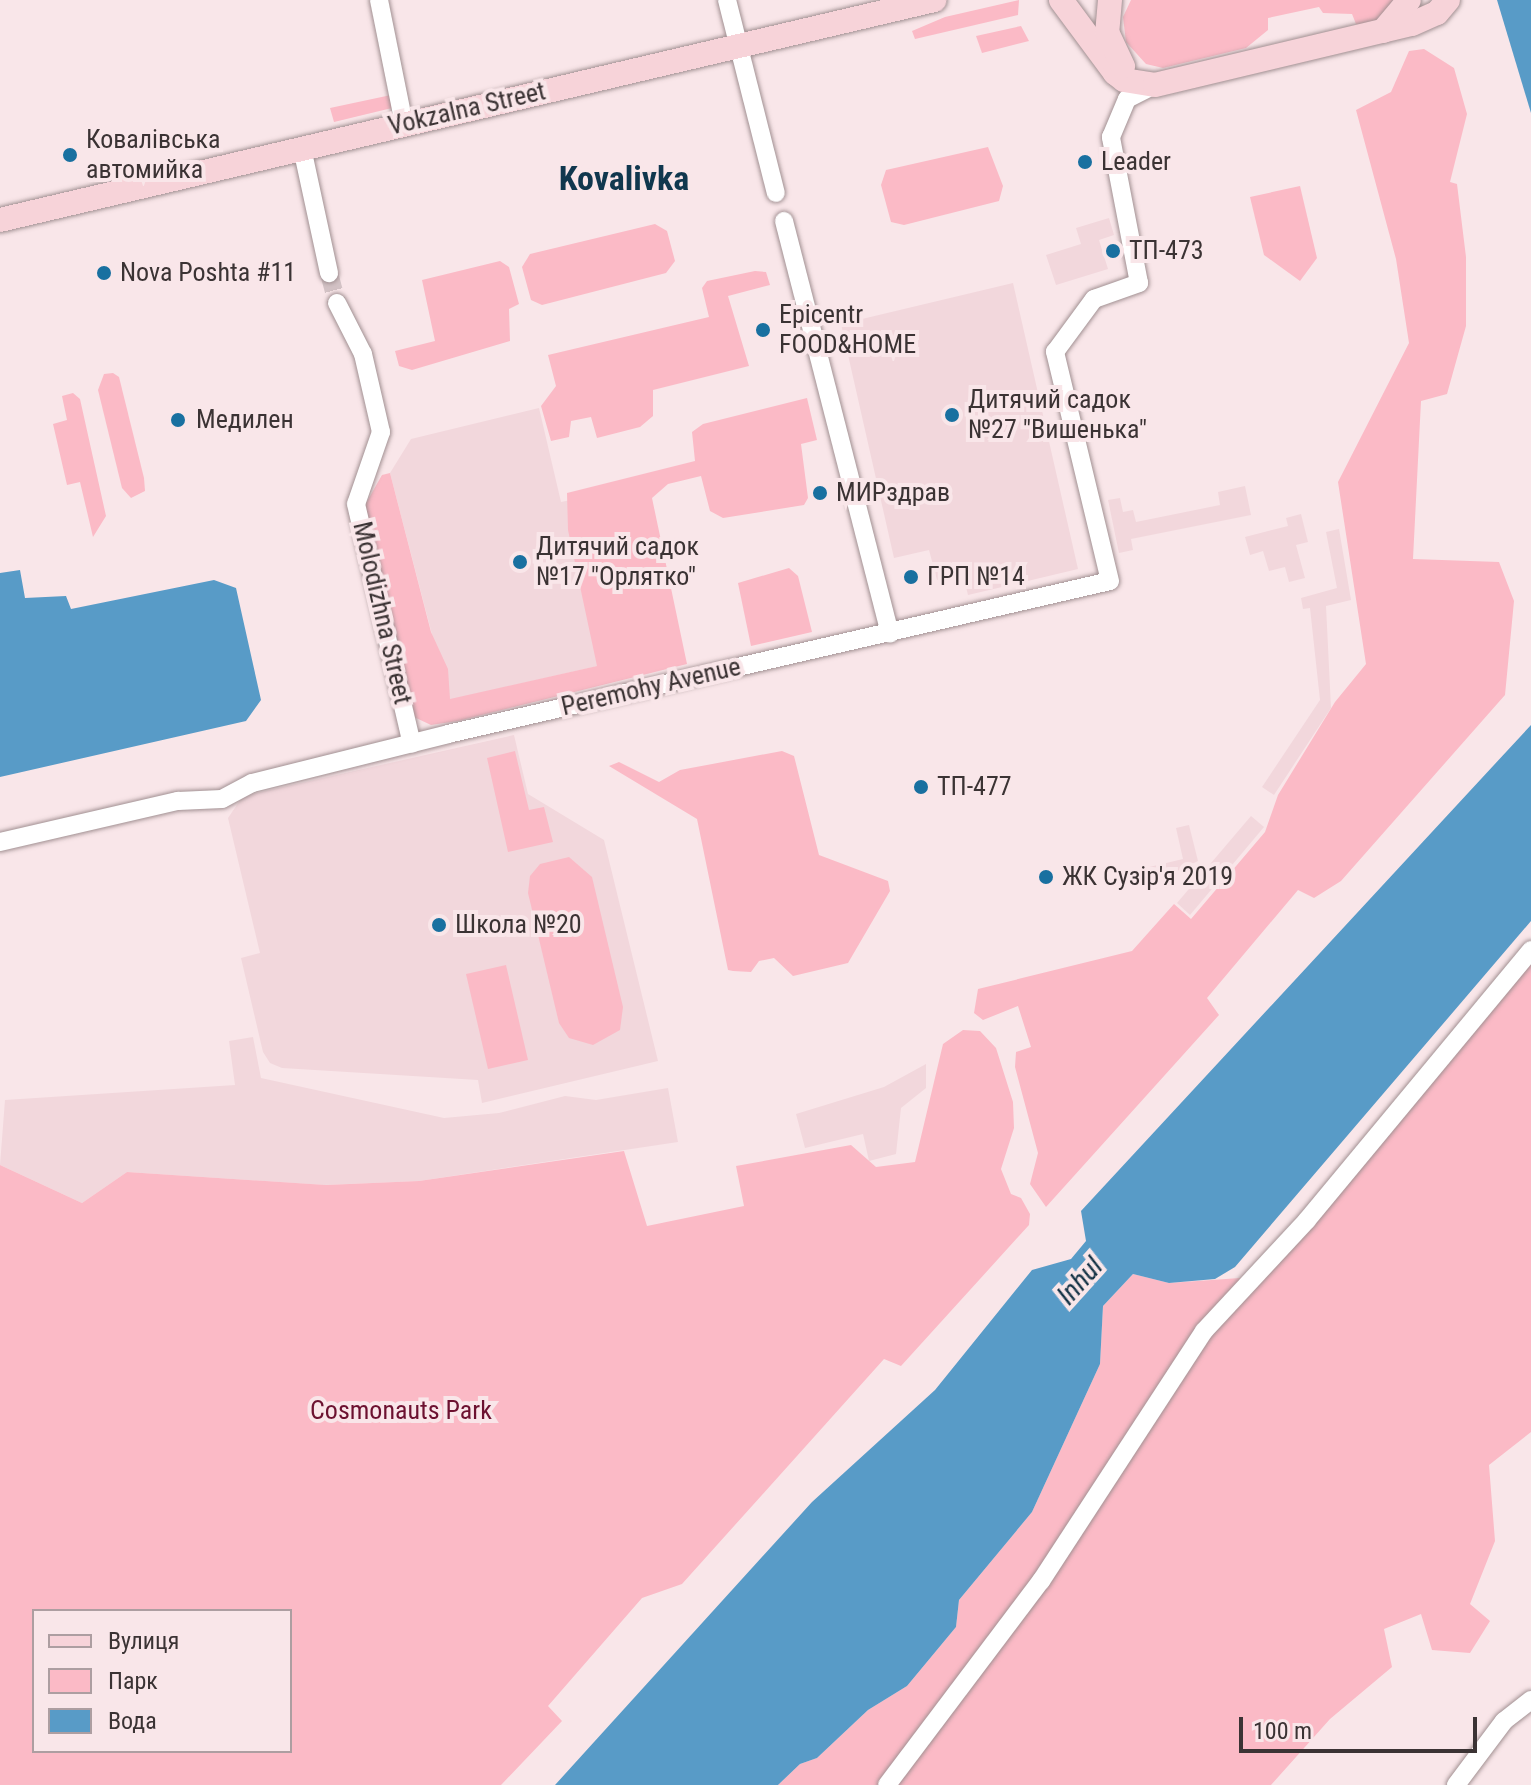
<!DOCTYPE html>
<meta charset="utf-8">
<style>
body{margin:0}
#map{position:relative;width:1531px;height:1785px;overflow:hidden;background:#f9e6e9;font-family:"Roboto Condensed",sans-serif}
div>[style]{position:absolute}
.built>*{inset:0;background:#f2d7dc}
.green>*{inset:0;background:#fbbac6}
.water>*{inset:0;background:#589bc7}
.minor-tunnel>*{height:18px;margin-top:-9px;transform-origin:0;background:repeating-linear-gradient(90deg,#d3c2c5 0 18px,transparent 0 27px)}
.roads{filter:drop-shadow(0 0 2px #a19092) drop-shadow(0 0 2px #a19092)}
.minor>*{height:18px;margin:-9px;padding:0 9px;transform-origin:9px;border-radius:9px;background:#fff}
.major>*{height:24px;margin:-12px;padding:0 12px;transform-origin:12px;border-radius:12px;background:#f7d3d9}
.dots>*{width:22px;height:22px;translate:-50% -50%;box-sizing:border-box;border:4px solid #f9e6e9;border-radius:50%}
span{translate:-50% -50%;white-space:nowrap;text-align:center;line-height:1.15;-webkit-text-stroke:8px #f9e6e9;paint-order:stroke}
.street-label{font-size:26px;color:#3b3334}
.poi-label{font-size:26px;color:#3b3334}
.left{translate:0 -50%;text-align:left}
.park-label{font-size:26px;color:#6c1130}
.water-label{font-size:28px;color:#133245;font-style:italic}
.district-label{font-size:34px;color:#10374e;font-weight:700}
.legend{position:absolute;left:32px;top:1609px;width:260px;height:144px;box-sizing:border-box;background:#f9e6e9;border:2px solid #ad9ea1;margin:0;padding:10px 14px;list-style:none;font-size:24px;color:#3b3334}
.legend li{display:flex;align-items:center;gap:16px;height:40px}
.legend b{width:40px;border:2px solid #ad9ea1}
.scale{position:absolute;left:1239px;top:1717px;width:238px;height:36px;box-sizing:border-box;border:4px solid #3b3334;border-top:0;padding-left:10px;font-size:24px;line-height:28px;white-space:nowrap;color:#3b3334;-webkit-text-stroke:6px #f9e6e9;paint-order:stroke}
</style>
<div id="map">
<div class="built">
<i style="clip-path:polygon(1109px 218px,1114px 235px,1099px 240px,1108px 269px,1056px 285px,1046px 255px,1081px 244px,1076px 228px)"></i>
<i style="clip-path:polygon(1013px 283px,1078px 569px,968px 595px,963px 575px,937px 580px,929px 550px,894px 558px,841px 324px)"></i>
<i style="clip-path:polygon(539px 408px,561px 502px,610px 492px,650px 654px,449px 700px,390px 473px,411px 439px)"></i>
<i style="clip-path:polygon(1245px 486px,1251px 515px,1131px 539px,1133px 550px,1119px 553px,1108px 500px,1120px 498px,1123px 512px,1133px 510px,1136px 522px,1220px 505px,1218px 492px)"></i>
<i style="clip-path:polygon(1301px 514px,1308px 542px,1296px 545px,1305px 578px,1289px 582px,1285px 567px,1269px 571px,1263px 551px,1250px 555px,1245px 537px,1288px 526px,1286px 518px)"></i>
<i style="clip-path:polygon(1339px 529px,1351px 600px,1326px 606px,1331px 708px,1274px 795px,1262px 787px,1320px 700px,1310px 608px,1303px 609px,1301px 598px,1337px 588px,1326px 532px)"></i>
<i style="clip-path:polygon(514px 735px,528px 794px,604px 840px,658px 1061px,482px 1103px,478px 1080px,282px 1068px,270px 1063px,263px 1052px,241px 958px,260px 953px,228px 818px,243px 796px)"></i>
<i style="clip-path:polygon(1251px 816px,1264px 827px,1190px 915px,1177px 903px)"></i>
<i style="clip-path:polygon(1189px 825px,1198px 861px,1173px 873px,1175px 884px,1146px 891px,1141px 869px,1183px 859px,1176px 828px)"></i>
<i style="clip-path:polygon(253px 1037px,261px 1078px,444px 1118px,499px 1113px,565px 1096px,596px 1100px,668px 1088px,678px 1142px,419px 1181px,325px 1185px,127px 1172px,82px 1203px,0 1165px,5px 1100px,235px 1085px,229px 1041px)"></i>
<i style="clip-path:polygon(926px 1064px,926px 1088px,901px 1108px,896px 1154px,869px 1161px,863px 1134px,805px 1148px,796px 1114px,884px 1087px)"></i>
</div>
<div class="green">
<i style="clip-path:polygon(1019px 0,1018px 15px,915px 39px,912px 31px,945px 17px)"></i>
<i style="clip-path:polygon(1131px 0,1396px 0,1380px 19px,1367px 25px,1356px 24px,1352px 14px,1323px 13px,1319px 7px,1268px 18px,1268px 30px,1246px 48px,1163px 68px,1146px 64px,1126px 42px,1123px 17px)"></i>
<i style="clip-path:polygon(1021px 26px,1029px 41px,982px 53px,976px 36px)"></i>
<i style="clip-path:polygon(1424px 49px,1454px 68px,1467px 114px,1450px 182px,1457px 184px,1466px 257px,1466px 326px,1447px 394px,1421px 401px,1413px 559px,1499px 562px,1514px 601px,1505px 695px,1341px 881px,1314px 898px,1298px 890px,1207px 998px,1219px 1015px,1046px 1207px,1030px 1184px,1038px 1153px,1015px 1067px,1016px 1052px,1031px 1047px,1018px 1006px,983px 1020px,974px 1013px,978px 989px,1132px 951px,1174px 904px,1191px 919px,1265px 832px,1278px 795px,1335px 702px,1366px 664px,1338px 482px,1409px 343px,1396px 259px,1356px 110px,1391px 92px,1409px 51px)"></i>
<i style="clip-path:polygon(391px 95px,392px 108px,334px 122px,330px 108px)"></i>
<i style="clip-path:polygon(988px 147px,1003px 186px,999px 201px,904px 225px,891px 222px,881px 185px,886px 170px)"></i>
<i style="clip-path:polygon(1300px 186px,1317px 258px,1300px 281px,1264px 255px,1250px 197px)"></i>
<i style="clip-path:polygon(655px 224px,667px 231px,675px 261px,666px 273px,542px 305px,531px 300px,522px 267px,530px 254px)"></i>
<i style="clip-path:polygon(500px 261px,509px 267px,519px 304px,509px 309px,510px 341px,412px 370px,399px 366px,395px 351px,435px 341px,422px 280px)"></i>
<i style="clip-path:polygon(755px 271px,766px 272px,770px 285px,728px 296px,749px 366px,653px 390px,653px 416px,640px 427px,597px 438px,591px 417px,571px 421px,569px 437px,551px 441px,541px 406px,556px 386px,548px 355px,709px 317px,702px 288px,707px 281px)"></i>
<i style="clip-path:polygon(113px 373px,119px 377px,144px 478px,145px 491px,131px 498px,122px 488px,98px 390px,104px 374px)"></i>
<i style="clip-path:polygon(73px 393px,80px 399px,106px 516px,93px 537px,80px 482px,67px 485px,53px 424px,67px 420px,62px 396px)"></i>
<i style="clip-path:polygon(807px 398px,817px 440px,801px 444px,808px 498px,804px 505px,723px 518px,710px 511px,701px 476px,668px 484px,652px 498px,687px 664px,458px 721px,431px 725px,414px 717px,365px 505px,382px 475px,390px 473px,431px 632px,448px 669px,450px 699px,597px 666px,568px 530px,567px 493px,695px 461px,692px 432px,703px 424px)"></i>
<i style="clip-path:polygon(789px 568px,798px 576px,812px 632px,751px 646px,738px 583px)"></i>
<i style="clip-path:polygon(515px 751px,529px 810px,544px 807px,553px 842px,508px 852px,487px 758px)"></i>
<i style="clip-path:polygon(782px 751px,794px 756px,819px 855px,888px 881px,890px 891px,848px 963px,793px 976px,774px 958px,759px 961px,751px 972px,733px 971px,728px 970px,697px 819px,609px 766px,619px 762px,659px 782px,680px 770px)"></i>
<i style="clip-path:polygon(569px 857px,592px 877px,623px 1007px,620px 1030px,593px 1045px,569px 1038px,559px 1023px,528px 893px,530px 876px,540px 864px)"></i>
<i style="clip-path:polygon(1531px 957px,1531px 1432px,1489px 1465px,1495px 1541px,1470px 1604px,1490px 1621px,1470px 1653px,1432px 1650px,1421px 1614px,1384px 1629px,1392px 1667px,1330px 1719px,1271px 1785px,778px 1785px,800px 1764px,817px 1758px,868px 1710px,907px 1686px,956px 1627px,959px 1600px,1032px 1512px,1100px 1364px,1103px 1306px,1133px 1274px,1169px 1283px,1240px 1278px,1274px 1264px)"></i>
<i style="clip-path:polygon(506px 965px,528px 1060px,488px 1069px,466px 974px)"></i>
<i style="clip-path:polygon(evenodd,963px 1030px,980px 1031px,996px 1048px,1013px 1102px,1014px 1128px,1001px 1169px,1011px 1194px,1021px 1198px,1030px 1214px,1029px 1225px,901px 1366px,884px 1359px,682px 1584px,642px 1598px,548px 1706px,562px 1721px,501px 1785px,0 1785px,0 1165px,82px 1203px,127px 1172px,326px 1185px,419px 1181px,624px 1151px,647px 1226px,744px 1206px,736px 1166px,851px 1145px,876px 1167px,915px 1162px,943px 1044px,963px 1030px,34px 1611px,290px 1611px,290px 1751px,34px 1751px,34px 1611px)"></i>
</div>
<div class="water">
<i style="clip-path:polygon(1497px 0,1531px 0,1531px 113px)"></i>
<i style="clip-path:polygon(20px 570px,25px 598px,66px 596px,71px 609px,214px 580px,236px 588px,261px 700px,246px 721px,0 777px,0 573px)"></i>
<i style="clip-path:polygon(1531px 725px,1531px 921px,1235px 1267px,1215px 1279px,1169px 1283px,1133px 1274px,1103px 1306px,1100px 1364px,1032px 1512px,959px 1600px,956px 1627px,907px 1686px,868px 1710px,817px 1758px,800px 1764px,778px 1785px,555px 1785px,812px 1502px,935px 1390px,1032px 1270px,1071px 1259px,1086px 1241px,1081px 1211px)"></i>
</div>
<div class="minor-tunnel">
<i style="left:329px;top:273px;width:31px;rotate:75deg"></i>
</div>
<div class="roads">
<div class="minor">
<i style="left:379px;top:0;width:126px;rotate:78.6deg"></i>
<i style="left:727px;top:0;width:199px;rotate:75.8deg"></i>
<i style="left:302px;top:148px;width:128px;rotate:77.8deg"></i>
<i style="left:784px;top:221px;width:426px;rotate:75.6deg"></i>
<i style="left:337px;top:303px;width:57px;rotate:63deg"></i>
<i style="left:363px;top:354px;width:80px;rotate:77deg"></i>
<i style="left:381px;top:432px;width:76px;rotate:109.1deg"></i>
<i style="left:356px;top:504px;width:246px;rotate:76.9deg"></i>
<i style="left:0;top:842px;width:183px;rotate:-13deg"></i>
<i style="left:178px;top:801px;width:44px;rotate:-2.6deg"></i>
<i style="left:222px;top:799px;width:34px;rotate:-28deg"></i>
<i style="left:252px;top:783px;width:202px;rotate:-14deg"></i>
<i style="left:448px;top:734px;width:679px;rotate:-13.01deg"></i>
<i style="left:1110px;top:581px;width:236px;rotate:-103.5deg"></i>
<i style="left:1055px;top:352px;width:66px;rotate:-53.7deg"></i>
<i style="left:1094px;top:299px;width:48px;rotate:-19.6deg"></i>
<i style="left:1139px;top:283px;width:149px;rotate:-100.9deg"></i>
<i style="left:1111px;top:137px;width:41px;rotate:-67.2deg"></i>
<i style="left:1127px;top:99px;width:31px;rotate:-27deg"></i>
<i style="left:887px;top:1785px;width:256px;rotate:-53deg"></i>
<i style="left:1041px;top:1581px;width:298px;rotate:-56.9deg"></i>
<i style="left:1204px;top:1331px;width:151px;rotate:-47.1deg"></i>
<i style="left:1307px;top:1220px;width:351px;rotate:-50.3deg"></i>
<i style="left:1456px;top:1785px;width:80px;rotate:-53.1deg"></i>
<i style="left:1504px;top:1721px;width:34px;rotate:-38deg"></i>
</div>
<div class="major">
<i style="left:1061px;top:0;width:91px;rotate:53.5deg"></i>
<i style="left:1115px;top:73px;width:11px;rotate:38deg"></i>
<i style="left:1124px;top:80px;width:31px;rotate:9deg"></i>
<i style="left:1155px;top:85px;width:264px;rotate:-13.4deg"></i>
<i style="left:1412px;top:24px;width:27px;rotate:-24deg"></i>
<i style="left:1437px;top:13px;width:17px;rotate:-50deg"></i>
<i style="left:1110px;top:0;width:32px;rotate:95deg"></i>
<i style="left:1107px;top:32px;width:38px;rotate:65deg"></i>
<i style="left:1383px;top:31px;width:40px;rotate:-50deg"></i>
<i style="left:0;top:220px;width:960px;rotate:-13.25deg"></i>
</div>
</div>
<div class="dots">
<i style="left:70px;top:155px;background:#1970a0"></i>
<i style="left:1085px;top:162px;background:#1970a0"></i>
<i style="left:1113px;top:251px;background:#1970a0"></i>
<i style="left:104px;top:273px;background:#1970a0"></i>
<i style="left:763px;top:330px;background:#1970a0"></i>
<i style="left:952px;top:415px;background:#1970a0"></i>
<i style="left:178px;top:420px;background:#1970a0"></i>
<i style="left:820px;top:493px;background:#1970a0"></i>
<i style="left:520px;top:562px;background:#1970a0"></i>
<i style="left:911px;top:577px;background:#1970a0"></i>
<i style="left:921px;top:787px;background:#1970a0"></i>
<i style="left:1046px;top:877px;background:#1970a0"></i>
<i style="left:439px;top:925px;background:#1970a0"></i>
</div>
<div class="street-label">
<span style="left:467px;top:109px;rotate:-13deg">Vokzalna Street</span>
<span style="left:382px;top:613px;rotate:77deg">Molodizhna Street</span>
<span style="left:651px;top:687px;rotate:-13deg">Peremohy Avenue</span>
</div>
<div class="poi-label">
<span class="left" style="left:86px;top:155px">Ковалівська<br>автомийка</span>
<span class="left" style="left:1101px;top:162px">Leader</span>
<span class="left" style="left:1129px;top:251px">ТП-473</span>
<span class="left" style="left:120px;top:273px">Nova Poshta #11</span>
<span class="left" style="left:779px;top:330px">Epicentr<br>FOOD&amp;HOME</span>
<span class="left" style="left:968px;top:415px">Дитячий садок<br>№27 "Вишенька"</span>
<span class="left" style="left:196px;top:420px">Медилен</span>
<span class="left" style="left:836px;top:493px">МИРздрав</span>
<span class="left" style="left:536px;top:562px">Дитячий садок<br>№17 "Орлятко"</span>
<span class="left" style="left:927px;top:577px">ГРП №14</span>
<span class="left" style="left:937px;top:787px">ТП-477</span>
<span class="left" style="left:1062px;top:877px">ЖК Сузір'я 2019</span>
<span class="left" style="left:455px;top:925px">Школа №20</span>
</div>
<div class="park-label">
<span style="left:401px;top:1411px">Cosmonauts Park</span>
</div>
<div class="water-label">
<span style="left:1080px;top:1281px;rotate:-48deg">Inhul</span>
</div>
<div class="district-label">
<span style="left:624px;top:179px">Kovalivka</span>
</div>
<ul class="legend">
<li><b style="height:10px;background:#f7d3d9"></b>Вулиця</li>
<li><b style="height:22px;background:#fbbac6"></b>Парк</li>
<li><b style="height:22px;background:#589bc7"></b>Вода</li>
</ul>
<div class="scale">100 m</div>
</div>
